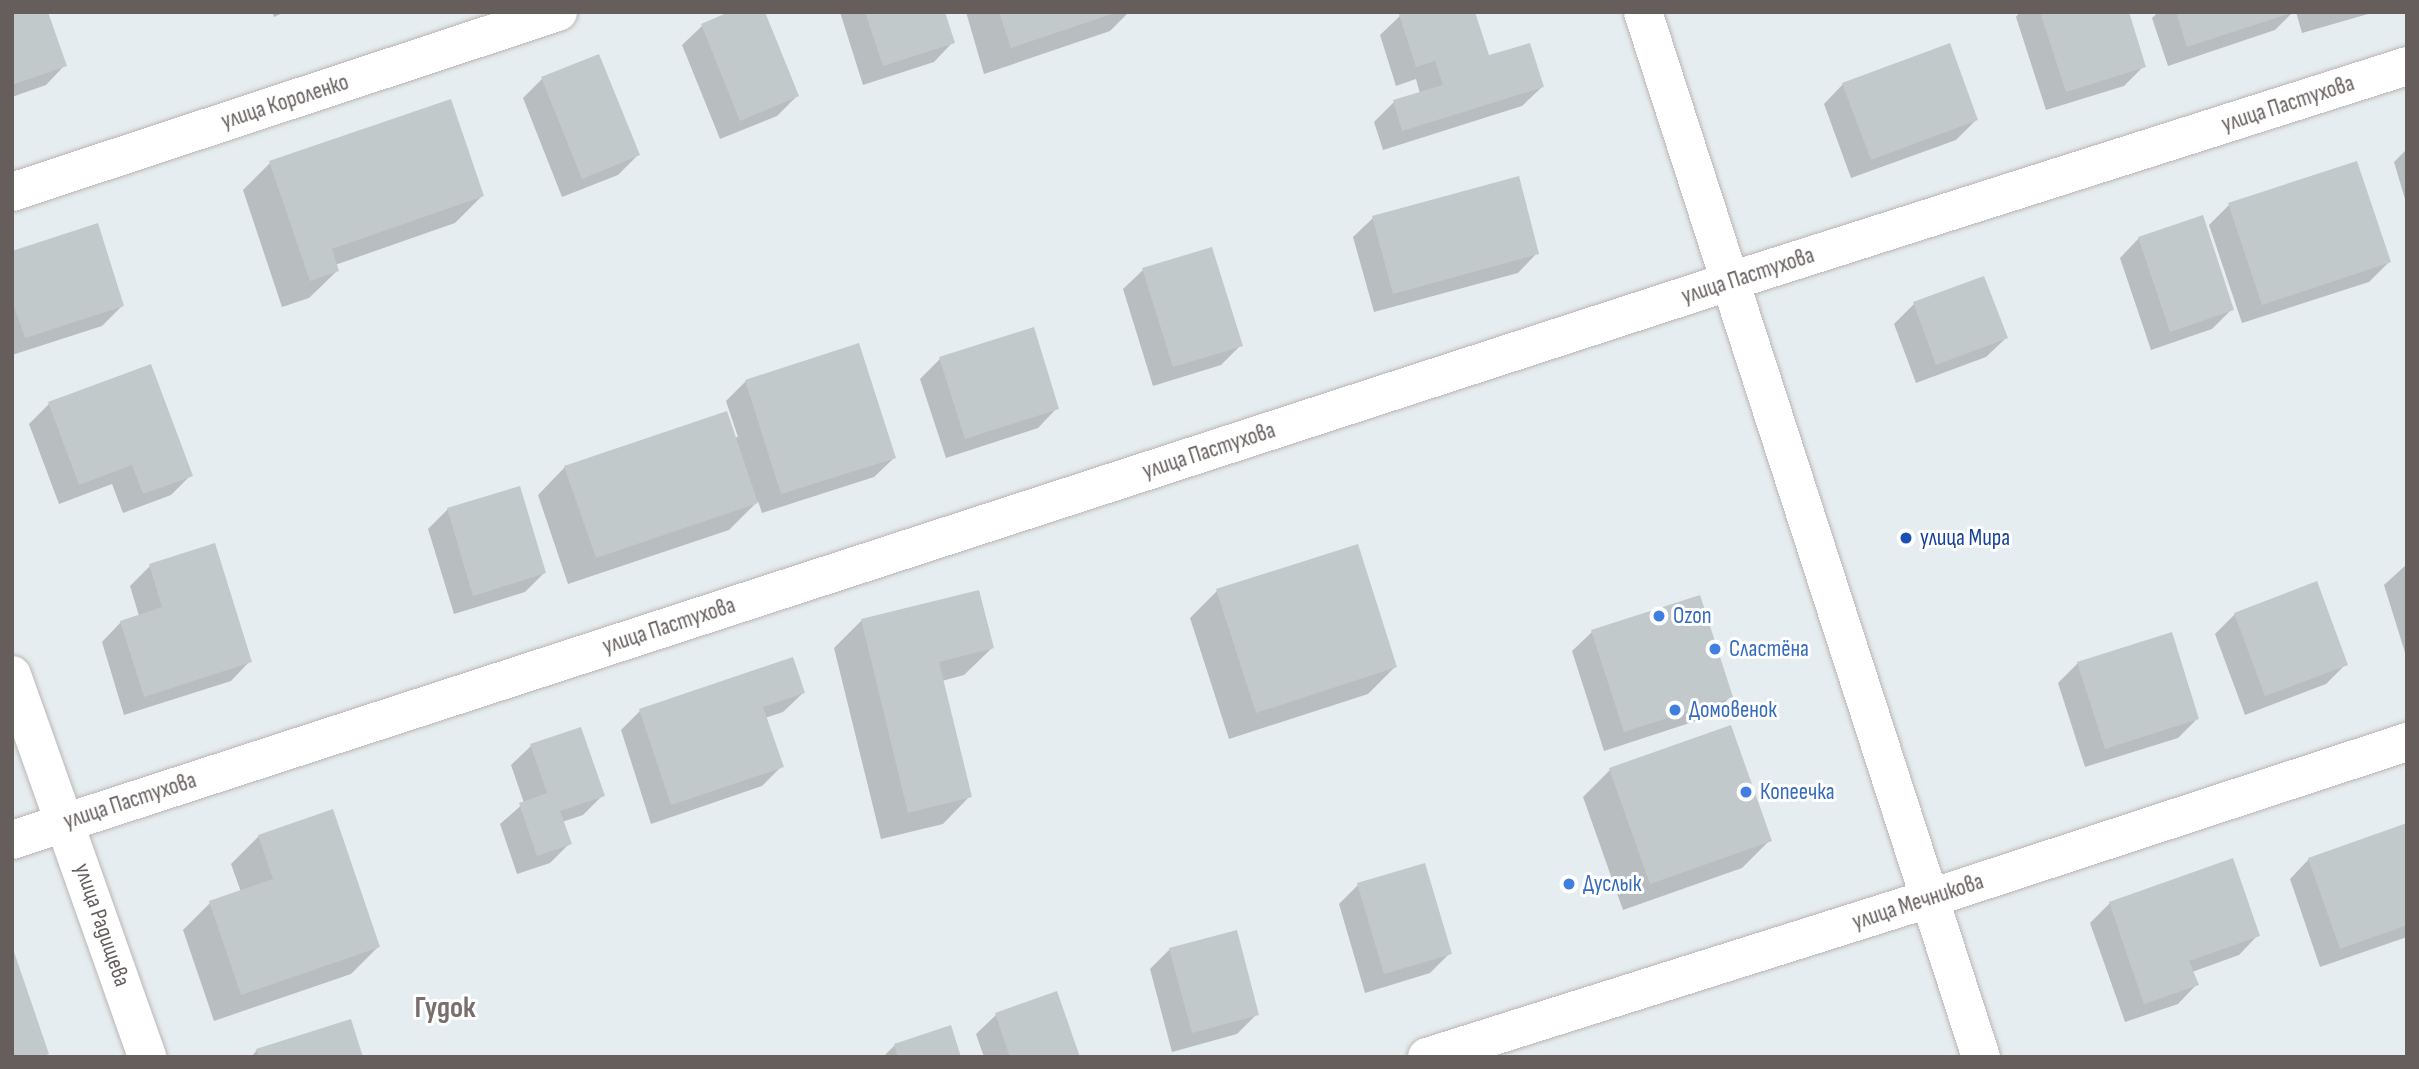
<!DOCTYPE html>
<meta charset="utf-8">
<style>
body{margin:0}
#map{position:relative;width:2419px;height:1069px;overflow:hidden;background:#e6edf0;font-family:"Sofia Sans Condensed",sans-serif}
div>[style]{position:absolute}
.shadow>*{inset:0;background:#0003}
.building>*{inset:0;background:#c2c9cb}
.roads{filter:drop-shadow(0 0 2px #bbb5b3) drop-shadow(0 0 2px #bbb5b3)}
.minor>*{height:38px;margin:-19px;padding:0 19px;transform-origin:19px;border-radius:19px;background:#fff}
.secondary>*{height:38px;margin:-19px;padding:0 19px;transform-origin:19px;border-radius:19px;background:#fff}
.dots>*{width:19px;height:19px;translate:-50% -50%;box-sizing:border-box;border:4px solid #fff;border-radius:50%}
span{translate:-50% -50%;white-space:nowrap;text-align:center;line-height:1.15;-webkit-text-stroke:6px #fff;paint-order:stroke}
.street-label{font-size:23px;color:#665e5d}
.transit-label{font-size:23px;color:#164399}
.left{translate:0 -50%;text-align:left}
.shop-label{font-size:23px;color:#366cbe}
.district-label{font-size:30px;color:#786f6e;font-weight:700}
.frame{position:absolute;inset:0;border:14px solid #665e5d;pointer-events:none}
</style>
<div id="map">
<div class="shadow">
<i style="clip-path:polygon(12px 12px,65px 65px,46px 85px,12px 97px)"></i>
<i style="clip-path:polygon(272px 12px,285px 12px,274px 17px)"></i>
<i style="clip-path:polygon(840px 12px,943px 12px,953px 42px,934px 62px,863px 85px)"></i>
<i style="clip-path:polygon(966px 12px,1129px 12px,1110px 31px,984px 74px)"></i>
<i style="clip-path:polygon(1410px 12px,1473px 12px,1488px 57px,1542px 87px,1522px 106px,1383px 150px,1374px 122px,1394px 102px,1420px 94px,1416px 79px,1396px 86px,1380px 35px,1400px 16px)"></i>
<i style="clip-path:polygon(2020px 12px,2127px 12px,2144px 66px,2124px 86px,2046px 110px,2016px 17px)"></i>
<i style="clip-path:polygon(2158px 12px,2293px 12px,2275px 30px,2168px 66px,2152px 18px)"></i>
<i style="clip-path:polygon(2296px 12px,2375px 12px,2302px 33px)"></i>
<i style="clip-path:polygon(702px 26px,797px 96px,777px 116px,720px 139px,682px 45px)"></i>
<i style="clip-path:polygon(542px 79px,638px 155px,618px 175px,562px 197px,523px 98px)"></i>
<i style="clip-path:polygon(1843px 84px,1976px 120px,1956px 140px,1851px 178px,1824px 104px)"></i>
<i style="clip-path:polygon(2407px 149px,2407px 206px,2394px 162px)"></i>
<i style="clip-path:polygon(270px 163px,482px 196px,455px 223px,335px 265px,337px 271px,309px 298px,282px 307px,243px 190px)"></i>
<i style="clip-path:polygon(2229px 205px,2389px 262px,2369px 282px,2242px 323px,2209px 225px)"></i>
<i style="clip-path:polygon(1373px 218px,1537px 253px,1518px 273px,1374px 312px,1353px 237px)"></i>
<i style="clip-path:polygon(2139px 238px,2232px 309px,2212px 329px,2151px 350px,2120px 258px)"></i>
<i style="clip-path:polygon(1210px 249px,1241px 345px,1221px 365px,1153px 386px,1123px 289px,1143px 270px)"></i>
<i style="clip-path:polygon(12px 253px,122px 306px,102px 326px,12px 355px)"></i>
<i style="clip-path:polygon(1983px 278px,2006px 338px,1986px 357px,1916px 383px,1894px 324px,1914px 304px)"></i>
<i style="clip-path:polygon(940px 359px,1057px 408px,1038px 428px,946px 458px,920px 379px)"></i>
<i style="clip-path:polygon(746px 381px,894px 458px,874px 477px,762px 513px,758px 501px,729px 530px,568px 584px,538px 495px,565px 467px,738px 437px,726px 401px)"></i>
<i style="clip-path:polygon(49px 404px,191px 475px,171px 495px,123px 513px,112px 484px,59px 504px,29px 424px)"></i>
<i style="clip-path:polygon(448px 509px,544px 573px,525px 592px,454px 614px,428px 529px)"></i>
<i style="clip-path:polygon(2407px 564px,2407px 659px,2384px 585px)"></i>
<i style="clip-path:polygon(150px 566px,250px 661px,231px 681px,124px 715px,102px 642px,121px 622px,139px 616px,130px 586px)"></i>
<i style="clip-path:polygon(1217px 591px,1395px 667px,1368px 694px,1229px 739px,1190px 618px)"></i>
<i style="clip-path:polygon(978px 592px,992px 648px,964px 675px,942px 681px,970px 796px,943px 824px,881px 839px,834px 648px,861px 621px)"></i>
<i style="clip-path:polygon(2235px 614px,2346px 664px,2326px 684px,2245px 715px,2215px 634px)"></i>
<i style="clip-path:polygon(1592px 632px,1731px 696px,1711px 716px,1604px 751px,1572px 651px)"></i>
<i style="clip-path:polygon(2078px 663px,2197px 719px,2178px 738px,2085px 767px,2058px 683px)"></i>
<i style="clip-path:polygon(803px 693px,783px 712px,765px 718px,782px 766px,762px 786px,651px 824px,621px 730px,640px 711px)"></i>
<i style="clip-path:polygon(531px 746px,603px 795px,583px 815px,562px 822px,570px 843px,550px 863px,517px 874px,500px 824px,524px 803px,511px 765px)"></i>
<i style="clip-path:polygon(1610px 770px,1770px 840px,1742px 868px,1623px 910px,1583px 797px)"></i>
<i style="clip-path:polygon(2407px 825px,2407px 937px,2320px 967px,2290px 879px,2309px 859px)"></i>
<i style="clip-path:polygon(259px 836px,378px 947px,351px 974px,214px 1021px,183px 930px,210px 903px,241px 892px,231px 864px)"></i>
<i style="clip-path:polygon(1358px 885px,1450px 953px,1430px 973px,1365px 993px,1339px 904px)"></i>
<i style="clip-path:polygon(2110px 903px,2258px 935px,2239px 955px,2192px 972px,2197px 984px,2178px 1004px,2125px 1022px,2090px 923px)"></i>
<i style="clip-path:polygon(1170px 949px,1257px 1014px,1237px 1034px,1172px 1052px,1150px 969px)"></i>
<i style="clip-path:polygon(996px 1015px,1078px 1057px,984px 1057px,976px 1034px)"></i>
<i style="clip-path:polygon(895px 1045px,959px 1057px,883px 1057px)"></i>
<i style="clip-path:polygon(257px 1050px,361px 1057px,251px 1057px)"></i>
</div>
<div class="building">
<i style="clip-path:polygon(12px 12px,48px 12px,67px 66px,12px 85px)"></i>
<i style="clip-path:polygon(729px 12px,765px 12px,799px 96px,740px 121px,701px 24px)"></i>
<i style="clip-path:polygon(865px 12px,945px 12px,955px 43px,883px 66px)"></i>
<i style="clip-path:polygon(999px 12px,1115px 12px,1115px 13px,1011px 48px)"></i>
<i style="clip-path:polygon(1475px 12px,1489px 55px,1530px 43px,1544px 87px,1402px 131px,1393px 100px,1443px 85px,1435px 61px,1416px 67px,1399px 14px)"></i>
<i style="clip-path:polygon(2040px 12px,2129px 12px,2146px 67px,2066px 92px)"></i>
<i style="clip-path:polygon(2176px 12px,2291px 12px,2291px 13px,2187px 47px)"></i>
<i style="clip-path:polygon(1950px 43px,1978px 120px,1871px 160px,1842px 83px)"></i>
<i style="clip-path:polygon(599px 54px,640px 155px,582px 179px,541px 77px)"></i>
<i style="clip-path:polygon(451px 99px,484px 196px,332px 249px,339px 271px,310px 281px,269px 161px)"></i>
<i style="clip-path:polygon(2357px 161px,2391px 262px,2262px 305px,2228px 203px)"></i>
<i style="clip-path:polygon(1519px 176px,1539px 254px,1393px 294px,1372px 216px)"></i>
<i style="clip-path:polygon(2203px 215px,2234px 310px,2170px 332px,2138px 237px)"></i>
<i style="clip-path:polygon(98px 223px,124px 306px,25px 338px,12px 300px,12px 251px)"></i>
<i style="clip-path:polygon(1212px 247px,1243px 346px,1173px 367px,1142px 268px)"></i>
<i style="clip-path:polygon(1984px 276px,2008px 338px,1936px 365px,1913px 302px)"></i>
<i style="clip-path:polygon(1034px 327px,1059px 409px,965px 439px,939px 357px)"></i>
<i style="clip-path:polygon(859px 343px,896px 458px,781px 494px,745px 380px)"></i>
<i style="clip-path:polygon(151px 364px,193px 476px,143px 494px,132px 465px,79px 485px,48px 402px)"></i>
<i style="clip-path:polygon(727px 411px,758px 503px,596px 558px,564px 466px)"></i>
<i style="clip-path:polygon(520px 486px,546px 573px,473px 596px,447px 508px)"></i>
<i style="clip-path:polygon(215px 543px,252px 662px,144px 697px,120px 621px,162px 607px,149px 564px)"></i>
<i style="clip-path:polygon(1358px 544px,1397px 667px,1256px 713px,1216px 589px)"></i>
<i style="clip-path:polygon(2317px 581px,2348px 665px,2265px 696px,2234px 613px)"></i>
<i style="clip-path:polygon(979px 590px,994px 648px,939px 662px,972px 797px,908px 813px,861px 619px)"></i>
<i style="clip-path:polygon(1700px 595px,1733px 697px,1624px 732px,1591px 630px)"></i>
<i style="clip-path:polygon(2172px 632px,2199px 719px,2105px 749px,2077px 662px)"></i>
<i style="clip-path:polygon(793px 657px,805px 693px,763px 707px,784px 767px,671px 805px,639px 709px)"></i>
<i style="clip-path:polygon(1731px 725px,1772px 841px,1650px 884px,1609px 768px)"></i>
<i style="clip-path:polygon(581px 727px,605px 796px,560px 811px,572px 844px,537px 856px,519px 803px,547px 793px,530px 744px)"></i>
<i style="clip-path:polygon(333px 809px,380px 947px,241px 995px,209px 901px,273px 879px,258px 835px)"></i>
<i style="clip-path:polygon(2407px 823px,2407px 925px,2340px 949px,2308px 858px)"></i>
<i style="clip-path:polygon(2233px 858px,2260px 936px,2189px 961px,2199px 985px,2144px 1004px,2109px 902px)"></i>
<i style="clip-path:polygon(1425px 863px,1452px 954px,1384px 974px,1357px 883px)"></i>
<i style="clip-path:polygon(1237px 930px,1259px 1015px,1192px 1033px,1169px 948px)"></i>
<i style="clip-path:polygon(12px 946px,49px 1054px,41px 1057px,12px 1057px)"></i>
<i style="clip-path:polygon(1057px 991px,1080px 1057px,1010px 1057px,995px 1013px)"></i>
<i style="clip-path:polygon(351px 1019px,363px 1057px,259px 1057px,256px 1049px)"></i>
<i style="clip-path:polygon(951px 1025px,961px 1057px,898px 1057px,894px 1044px)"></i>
</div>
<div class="roads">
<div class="minor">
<i style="left:12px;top:192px;width:575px;rotate:-18.25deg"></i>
<i style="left:12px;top:675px;width:405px;rotate:70.5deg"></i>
<i style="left:12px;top:840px;width:1808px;rotate:-18.01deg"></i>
<i style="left:1731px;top:281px;width:709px;rotate:-17.64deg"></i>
<i style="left:1928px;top:899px;width:504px;rotate:-18.15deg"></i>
</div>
<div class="secondary">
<i style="left:1643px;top:12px;width:1098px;rotate:72.08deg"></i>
<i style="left:1427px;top:1057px;width:525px;rotate:-17.5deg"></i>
</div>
</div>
<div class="dots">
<i style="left:1906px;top:538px;background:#1a4fb4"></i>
<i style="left:1659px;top:616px;background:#3f7fe0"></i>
<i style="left:1715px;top:649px;background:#3f7fe0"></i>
<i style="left:1675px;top:710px;background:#3f7fe0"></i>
<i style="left:1746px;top:792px;background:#3f7fe0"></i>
<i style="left:1569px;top:884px;background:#3f7fe0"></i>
</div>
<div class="street-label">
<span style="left:285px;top:102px;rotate:-18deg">улица Короленко</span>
<span style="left:2288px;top:104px;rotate:-18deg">улица Пастухова</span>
<span style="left:1748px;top:276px;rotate:-18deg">улица Пастухова</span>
<span style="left:1209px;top:451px;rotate:-18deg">улица Пастухова</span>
<span style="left:669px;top:626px;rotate:-18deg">улица Пастухова</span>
<span style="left:130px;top:801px;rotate:-18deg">улица Пастухова</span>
<span style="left:1918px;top:902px;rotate:-18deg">улица Мечникова</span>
<span style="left:102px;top:925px;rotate:71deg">улица Радищева</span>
</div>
<div class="transit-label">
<span class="left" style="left:1920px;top:538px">улица Мира</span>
</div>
<div class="shop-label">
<span class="left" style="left:1673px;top:616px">Ozon</span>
<span class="left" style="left:1729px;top:649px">Сластёна</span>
<span class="left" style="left:1689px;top:710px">Домовенок</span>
<span class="left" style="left:1760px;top:792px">Копеечка</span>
<span class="left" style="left:1583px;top:884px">Дуслык</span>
</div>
<div class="district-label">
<span style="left:445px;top:1008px">Гудок</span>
</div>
<div class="frame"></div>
</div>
